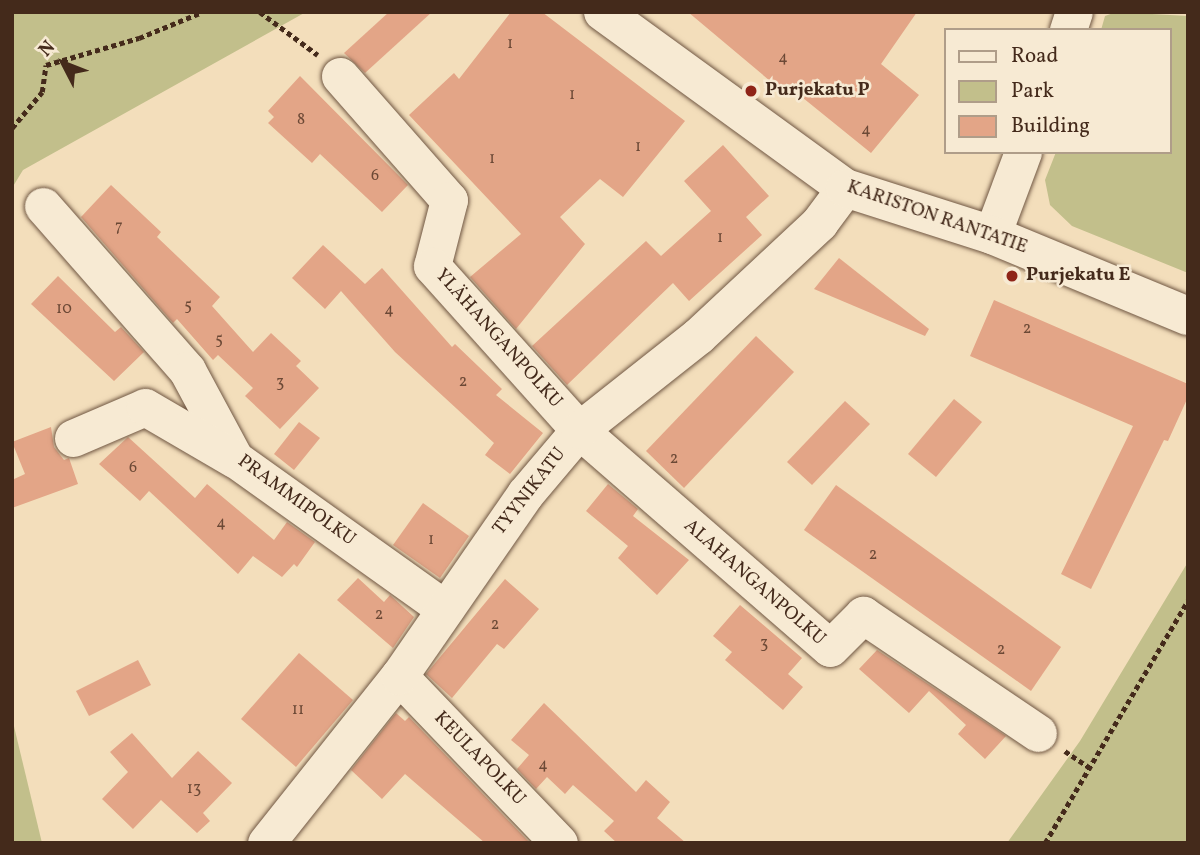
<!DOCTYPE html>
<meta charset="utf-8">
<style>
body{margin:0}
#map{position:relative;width:1200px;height:855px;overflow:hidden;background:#f3debb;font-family:Vollkorn,serif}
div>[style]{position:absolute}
.green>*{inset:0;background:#c2bf8b}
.building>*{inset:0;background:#e3a587}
.path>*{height:4.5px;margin-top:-2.25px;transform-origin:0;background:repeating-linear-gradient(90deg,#442a1b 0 5px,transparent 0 8.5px)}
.roads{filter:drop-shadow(0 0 2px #705743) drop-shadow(0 0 2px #705743)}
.minor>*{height:37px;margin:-18.5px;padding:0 18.5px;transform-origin:18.5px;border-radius:18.5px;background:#f7ead3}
.tertiary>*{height:38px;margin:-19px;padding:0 19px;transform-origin:19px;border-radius:19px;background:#f7ead3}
.dots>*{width:19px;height:19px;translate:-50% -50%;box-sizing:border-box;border:4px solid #f7ead3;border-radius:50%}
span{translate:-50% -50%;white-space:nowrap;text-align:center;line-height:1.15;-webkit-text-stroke:5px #f7ead3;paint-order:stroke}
.number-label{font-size:16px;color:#6c4936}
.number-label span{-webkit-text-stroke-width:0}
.poi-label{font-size:19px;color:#442a1b;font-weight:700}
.left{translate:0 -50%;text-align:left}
.street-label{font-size:19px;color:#442a1b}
.frame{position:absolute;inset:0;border:14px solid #442a1b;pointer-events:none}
.legend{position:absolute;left:944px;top:28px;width:228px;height:126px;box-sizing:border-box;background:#f7ead3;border:2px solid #af9d89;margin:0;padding:9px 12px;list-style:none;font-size:21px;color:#442a1b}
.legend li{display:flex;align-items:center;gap:14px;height:35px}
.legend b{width:35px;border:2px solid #af9d89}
.north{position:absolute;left:28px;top:28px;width:70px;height:70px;-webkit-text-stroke:5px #f7ead3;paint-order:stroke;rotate:312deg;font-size:19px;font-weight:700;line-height:28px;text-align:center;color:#442a1b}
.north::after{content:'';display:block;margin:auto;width:24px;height:32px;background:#442a1b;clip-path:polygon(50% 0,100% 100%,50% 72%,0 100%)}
</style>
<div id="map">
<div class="green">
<i style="clip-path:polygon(12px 12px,306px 12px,23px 170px,12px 188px)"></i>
<i style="clip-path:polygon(1116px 12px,1188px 16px,1188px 273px,1072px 226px,1050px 205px,1045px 180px,1056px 152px,1170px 152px,1170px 30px,1101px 30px,1105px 16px)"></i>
<i style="clip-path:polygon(1188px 562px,1188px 843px,1007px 843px,1080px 741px)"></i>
<i style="clip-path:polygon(12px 718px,42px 843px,12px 843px)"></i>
</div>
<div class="building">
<i style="clip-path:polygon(389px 12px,432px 12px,365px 73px,344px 53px)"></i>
<i style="clip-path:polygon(511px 12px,542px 12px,685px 121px,623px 197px,600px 179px,560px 217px,585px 244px,516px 329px,470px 277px,521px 234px,409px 115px,454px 73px,459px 79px)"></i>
<i style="clip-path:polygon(688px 12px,917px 12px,881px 64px,919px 95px,871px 153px,787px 85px,782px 91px)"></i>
<i style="clip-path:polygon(300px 76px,408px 185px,382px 212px,320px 154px,312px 163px,268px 123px,274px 117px,268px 111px)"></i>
<i style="clip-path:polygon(723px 145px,769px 196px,746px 217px,762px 235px,689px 301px,673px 283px,567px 385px,532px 346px,646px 241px,661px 256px,711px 211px,684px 181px)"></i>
<i style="clip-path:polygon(111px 185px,161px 232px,157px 237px,220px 297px,212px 306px,253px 352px,271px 333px,301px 361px,296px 366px,319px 388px,280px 429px,245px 396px,253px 388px,218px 355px,213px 360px,177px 319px,173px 323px,81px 217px)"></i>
<i style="clip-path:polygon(323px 245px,365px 284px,382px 268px,452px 347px,455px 344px,502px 389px,496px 395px,543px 433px,510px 474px,485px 455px,494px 443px,395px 352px,341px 291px,325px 309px,292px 278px)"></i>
<i style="clip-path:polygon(839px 258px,929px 329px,925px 336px,814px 289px)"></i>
<i style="clip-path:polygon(58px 276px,115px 332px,121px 327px,144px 352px,114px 381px,31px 304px)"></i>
<i style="clip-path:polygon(994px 300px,1188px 384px,1188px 397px,1168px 441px,1164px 440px,1091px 589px,1061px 574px,1133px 426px,970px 356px)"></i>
<i style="clip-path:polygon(756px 336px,794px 372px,684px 488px,646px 451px)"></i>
<i style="clip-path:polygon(954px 399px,982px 422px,936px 477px,908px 454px)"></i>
<i style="clip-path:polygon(845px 401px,870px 424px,812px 485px,787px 462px)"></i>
<i style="clip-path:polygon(299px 422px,320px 438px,294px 470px,274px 454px)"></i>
<i style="clip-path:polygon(51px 427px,54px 447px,64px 460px,69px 458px,78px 484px,12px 508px,12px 480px,25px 474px,12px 442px)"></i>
<i style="clip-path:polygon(128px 437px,195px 498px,207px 484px,274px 540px,287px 522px,315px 542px,297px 567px,294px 564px,282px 577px,253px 556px,238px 574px,149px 491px,140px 501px,99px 464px)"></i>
<i style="clip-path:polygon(608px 484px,638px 509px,633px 516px,689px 560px,657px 595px,618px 558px,628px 546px,586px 511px)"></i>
<i style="clip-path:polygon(836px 485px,1061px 647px,1031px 691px,804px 530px)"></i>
<i style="clip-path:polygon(423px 503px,469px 536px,440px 578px,393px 545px)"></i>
<i style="clip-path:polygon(358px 578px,384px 602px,390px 595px,414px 617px,393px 648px,337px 600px)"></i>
<i style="clip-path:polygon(505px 579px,539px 609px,504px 649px,497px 644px,452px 698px,426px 674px)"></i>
<i style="clip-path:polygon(740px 605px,802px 658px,788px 674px,803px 687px,783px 710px,725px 660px,732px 652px,713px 636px)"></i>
<i style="clip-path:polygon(877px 650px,1006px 736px,985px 759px,958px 734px,966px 725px,929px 691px,909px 713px,859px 669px)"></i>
<i style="clip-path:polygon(299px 653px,353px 700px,296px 767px,241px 719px)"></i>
<i style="clip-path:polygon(138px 660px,151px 685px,89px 716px,76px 691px)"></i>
<i style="clip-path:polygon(544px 703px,636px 792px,646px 780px,670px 802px,657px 818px,686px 843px,617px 843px,604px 831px,614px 821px,573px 785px,565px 794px,547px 777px,536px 789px,517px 769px,529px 755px,511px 740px)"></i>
<i style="clip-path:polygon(396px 713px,405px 721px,409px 717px,530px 843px,485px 843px,405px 774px,382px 799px,351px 770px)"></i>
<i style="clip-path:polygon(132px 733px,172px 778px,198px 751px,232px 783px,203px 813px,210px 821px,197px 833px,161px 800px,133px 829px,102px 799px,128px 772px,110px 752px)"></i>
</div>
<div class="path">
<i style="left:260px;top:12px;width:72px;rotate:36.6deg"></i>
<i style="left:12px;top:128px;width:47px;rotate:-50.2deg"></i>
<i style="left:42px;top:92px;width:27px;rotate:-82deg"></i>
<i style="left:46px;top:65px;width:97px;rotate:-16.2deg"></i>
<i style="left:139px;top:38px;width:68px;rotate:-22.4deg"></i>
<i style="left:1065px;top:751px;width:30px;rotate:34deg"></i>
<i style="left:1045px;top:843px;width:282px;rotate:-59.5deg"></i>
</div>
<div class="roads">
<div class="minor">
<i style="left:1068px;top:30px;width:19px;rotate:-72deg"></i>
<i style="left:340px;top:76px;width:165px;rotate:48.7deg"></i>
<i style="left:449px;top:200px;width:68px;rotate:104.4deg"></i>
<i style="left:432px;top:266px;width:220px;rotate:48.1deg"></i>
<i style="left:579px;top:430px;width:332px;rotate:41deg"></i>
<i style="left:830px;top:648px;width:47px;rotate:-45deg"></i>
<i style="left:863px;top:615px;width:211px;rotate:34deg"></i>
<i style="left:43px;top:206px;width:218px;rotate:48.7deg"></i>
<i style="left:187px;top:370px;width:101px;rotate:61.7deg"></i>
<i style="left:235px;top:459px;width:258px;rotate:35.5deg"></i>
<i style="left:992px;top:235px;width:89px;rotate:-69.5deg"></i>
<i style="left:73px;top:438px;width:78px;rotate:-23.3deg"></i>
<i style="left:145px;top:407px;width:103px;rotate:30.3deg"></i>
<i style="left:399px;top:676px;width:231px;rotate:46.2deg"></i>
<i style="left:266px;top:843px;width:213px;rotate:-51.5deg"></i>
<i style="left:399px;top:676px;width:221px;rotate:-55.3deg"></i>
<i style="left:525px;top:494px;width:84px;rotate:-49.8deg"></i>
<i style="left:579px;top:430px;width:152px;rotate:-38.3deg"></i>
<i style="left:698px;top:336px;width:166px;rotate:-43deg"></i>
<i style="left:819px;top:223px;width:44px;rotate:-53.4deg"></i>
</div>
<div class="tertiary">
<i style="left:603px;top:12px;width:299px;rotate:36deg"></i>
<i style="left:845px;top:188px;width:154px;rotate:17.7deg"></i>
<i style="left:992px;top:235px;width:212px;rotate:22.5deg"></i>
</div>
</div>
<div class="dots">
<i style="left:751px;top:91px;background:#8f2418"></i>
<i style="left:1012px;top:276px;background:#8f2418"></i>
</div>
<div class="number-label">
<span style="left:510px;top:44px">1</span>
<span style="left:783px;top:58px">4</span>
<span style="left:572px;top:95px">1</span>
<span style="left:301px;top:120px">8</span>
<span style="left:866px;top:130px">4</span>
<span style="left:638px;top:147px">1</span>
<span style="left:492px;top:159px">1</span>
<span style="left:375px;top:176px">6</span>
<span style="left:119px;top:227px">7</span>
<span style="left:720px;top:238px">1</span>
<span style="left:188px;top:306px">5</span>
<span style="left:64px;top:309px">10</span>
<span style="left:389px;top:310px">4</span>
<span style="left:1027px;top:329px">2</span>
<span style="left:219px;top:340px">5</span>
<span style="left:463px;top:382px">2</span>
<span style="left:280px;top:383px">3</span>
<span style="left:674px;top:459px">2</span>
<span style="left:133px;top:468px">6</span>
<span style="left:221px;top:523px">4</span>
<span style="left:431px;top:540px">1</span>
<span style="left:873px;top:555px">2</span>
<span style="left:379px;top:615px">2</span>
<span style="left:495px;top:625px">2</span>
<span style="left:764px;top:644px">3</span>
<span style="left:1001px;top:650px">2</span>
<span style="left:298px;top:710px">11</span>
<span style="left:543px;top:765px">4</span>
<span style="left:194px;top:789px">13</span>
</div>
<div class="poi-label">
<span class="left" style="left:765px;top:91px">Purjekatu P</span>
<span class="left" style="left:1026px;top:276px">Purjekatu E</span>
</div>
<div class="street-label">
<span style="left:937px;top:218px;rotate:19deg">KARISTON RANTATIE</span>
<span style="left:498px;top:339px;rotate:48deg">YLÄHANGANPOLKU</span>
<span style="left:530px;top:492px;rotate:-52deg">TYYNIKATU</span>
<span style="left:296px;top:501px;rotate:36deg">PRAMMIPOLKU</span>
<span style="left:754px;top:583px;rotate:41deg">ALAHANGANPOLKU</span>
<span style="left:479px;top:759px;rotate:46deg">KEULAPOLKU</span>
</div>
<div class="frame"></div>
<ul class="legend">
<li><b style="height:9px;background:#f7ead3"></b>Road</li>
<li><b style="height:19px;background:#c2bf8b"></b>Park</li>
<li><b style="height:19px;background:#e3a587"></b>Building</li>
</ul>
<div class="north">N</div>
</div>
